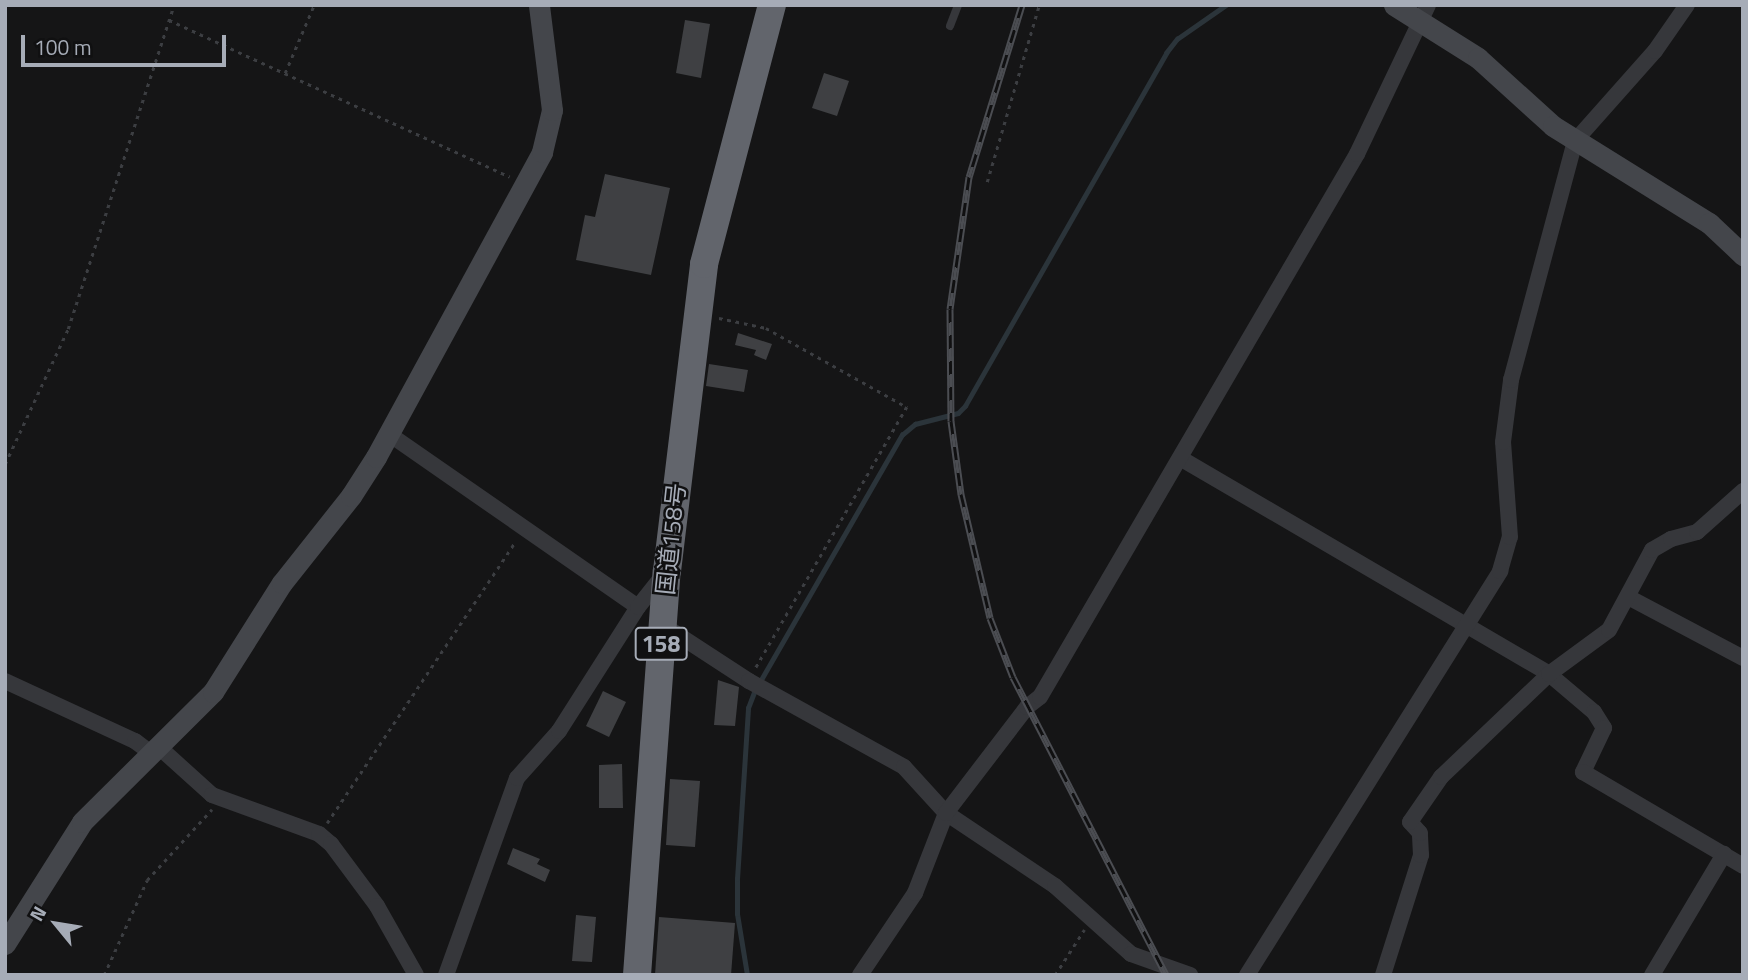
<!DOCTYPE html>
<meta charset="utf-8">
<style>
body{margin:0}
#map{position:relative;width:1748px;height:980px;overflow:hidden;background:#151516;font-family:"Titillium Web","Noto Sans JP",sans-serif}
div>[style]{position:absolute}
.stream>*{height:4.5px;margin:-2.25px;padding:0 2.25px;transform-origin:2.25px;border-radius:2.25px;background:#2b343a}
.building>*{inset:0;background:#3f4043}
.path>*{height:2.5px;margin-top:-1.25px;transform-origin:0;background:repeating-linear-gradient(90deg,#3c3e42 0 3.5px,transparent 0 8.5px)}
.lane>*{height:8px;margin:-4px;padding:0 4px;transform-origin:4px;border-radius:4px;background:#36373b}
.street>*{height:16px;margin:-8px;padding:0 8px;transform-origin:8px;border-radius:8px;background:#36373b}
.secondary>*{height:21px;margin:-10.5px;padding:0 10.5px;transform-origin:10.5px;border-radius:10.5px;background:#44464b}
.highway>*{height:28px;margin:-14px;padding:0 14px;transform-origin:14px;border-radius:14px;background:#62656c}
.rail>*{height:7px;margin-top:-3.5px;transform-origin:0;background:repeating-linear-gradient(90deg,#101011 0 13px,#4b4d52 0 26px);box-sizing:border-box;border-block:2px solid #4b4d52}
span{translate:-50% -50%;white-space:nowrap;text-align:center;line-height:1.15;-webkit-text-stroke:5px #101011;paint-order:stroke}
.shield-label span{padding:2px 5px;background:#101011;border:2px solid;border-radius:5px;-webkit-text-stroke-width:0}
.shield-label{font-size:23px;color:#a6acb7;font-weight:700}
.street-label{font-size:24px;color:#a6acb7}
.frame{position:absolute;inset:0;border:7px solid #a6acb7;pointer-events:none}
.north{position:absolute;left:21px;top:889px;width:70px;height:70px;-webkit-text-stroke:5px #101011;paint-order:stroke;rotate:300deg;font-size:19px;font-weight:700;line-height:28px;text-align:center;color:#a6acb7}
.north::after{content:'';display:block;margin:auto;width:24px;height:32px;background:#a6acb7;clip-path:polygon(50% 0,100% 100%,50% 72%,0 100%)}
.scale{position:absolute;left:21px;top:35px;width:205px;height:32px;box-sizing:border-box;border:4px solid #a6acb7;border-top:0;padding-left:9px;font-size:21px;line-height:24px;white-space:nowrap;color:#a6acb7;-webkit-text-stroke:5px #101011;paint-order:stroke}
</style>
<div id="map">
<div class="stream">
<i style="left:747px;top:975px;width:62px;rotate:-99.3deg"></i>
<i style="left:737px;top:914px;width:35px;rotate:-90deg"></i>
<i style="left:737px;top:879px;width:171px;rotate:-86.3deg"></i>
<i style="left:748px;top:708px;width:17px;rotate:-69deg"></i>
<i style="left:754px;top:692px;width:297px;rotate:-60.1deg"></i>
<i style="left:902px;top:435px;width:17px;rotate:-40deg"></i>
<i style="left:915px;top:424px;width:44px;rotate:-14.3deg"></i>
<i style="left:958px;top:413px;width:10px;rotate:-45deg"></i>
<i style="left:965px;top:406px;width:406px;rotate:-60.3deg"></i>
<i style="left:1166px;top:53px;width:18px;rotate:-52deg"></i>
<i style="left:1177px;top:39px;width:60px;rotate:-34.8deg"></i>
</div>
<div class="building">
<i style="clip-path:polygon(685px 20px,710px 24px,701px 78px,676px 73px)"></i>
<i style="clip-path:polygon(824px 73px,849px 81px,837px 116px,812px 108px)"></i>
<i style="clip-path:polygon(605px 174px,670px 188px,651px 275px,576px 260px,585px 215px,595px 217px)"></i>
<i style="clip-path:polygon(738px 333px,772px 344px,766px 360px,754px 355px,756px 350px,735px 345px)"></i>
<i style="clip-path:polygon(709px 364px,748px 370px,744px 392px,706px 386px)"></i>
<i style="clip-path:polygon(718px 680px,739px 687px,735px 726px,714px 725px)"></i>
<i style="clip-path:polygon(603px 691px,626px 702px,609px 737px,586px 726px)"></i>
<i style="clip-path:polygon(622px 764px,623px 808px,599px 808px,599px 765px)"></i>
<i style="clip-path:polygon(670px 779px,700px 781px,695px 847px,666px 845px)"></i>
<i style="clip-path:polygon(513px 848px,540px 859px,537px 864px,550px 870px,545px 882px,507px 864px)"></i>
<i style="clip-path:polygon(576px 915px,596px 917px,592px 962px,572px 961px)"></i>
<i style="clip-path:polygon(659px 917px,735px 923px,731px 975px,655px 975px)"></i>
</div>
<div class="path">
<i style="left:169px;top:20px;width:375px;rotate:24.7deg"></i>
<i style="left:285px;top:73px;width:74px;rotate:-66.9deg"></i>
<i style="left:987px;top:182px;width:184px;rotate:-73.6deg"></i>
<i style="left:719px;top:318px;width:48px;rotate:12deg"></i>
<i style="left:766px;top:328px;width:162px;rotate:29.3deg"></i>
<i style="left:907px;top:407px;width:302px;rotate:120.1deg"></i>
<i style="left:5px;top:464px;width:149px;rotate:-65deg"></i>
<i style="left:68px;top:329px;width:341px;rotate:-71.9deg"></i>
<i style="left:327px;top:823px;width:339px;rotate:-56.2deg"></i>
<i style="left:104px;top:975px;width:104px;rotate:-65.6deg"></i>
<i style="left:147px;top:880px;width:96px;rotate:-47.5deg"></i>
<i style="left:1055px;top:975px;width:54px;rotate:-57.2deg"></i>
</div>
<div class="lane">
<i style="left:950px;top:26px;width:22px;rotate:-69deg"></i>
</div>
<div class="street">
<i style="left:389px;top:434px;width:303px;rotate:34.8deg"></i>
<i style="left:1180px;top:458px;width:428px;rotate:30.3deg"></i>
<i style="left:1549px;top:674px;width:59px;rotate:40.2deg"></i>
<i style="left:1594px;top:712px;width:19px;rotate:58deg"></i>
<i style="left:1604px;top:728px;width:49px;rotate:115.5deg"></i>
<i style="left:1583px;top:772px;width:186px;rotate:30.4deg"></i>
<i style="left:1628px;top:597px;width:130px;rotate:27.9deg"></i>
<i style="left:663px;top:625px;width:103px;rotate:33.1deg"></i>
<i style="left:749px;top:681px;width:177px;rotate:29deg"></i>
<i style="left:904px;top:767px;width:62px;rotate:47.6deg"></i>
<i style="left:946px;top:813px;width:131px;rotate:33.8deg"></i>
<i style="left:1055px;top:886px;width:102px;rotate:41.8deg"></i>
<i style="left:1131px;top:954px;width:63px;rotate:19.6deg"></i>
<i style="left:5px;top:681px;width:143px;rotate:24.8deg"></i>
<i style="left:135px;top:741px;width:21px;rotate:37deg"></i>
<i style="left:160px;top:748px;width:70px;rotate:42.1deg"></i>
<i style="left:212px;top:795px;width:114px;rotate:20deg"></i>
<i style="left:319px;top:834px;width:16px;rotate:40deg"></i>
<i style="left:331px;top:844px;width:77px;rotate:53.4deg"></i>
<i style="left:377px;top:906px;width:79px;rotate:60.5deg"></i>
<i style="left:446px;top:975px;width:209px;rotate:-70.2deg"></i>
<i style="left:517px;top:778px;width:63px;rotate:-48.2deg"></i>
<i style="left:559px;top:731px;width:147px;rotate:-57.5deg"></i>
<i style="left:638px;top:607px;width:43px;rotate:-51.5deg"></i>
<i style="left:860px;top:975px;width:99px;rotate:-56.1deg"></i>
<i style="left:915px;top:893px;width:86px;rotate:-68.8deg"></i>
<i style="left:946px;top:813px;width:133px;rotate:-52.6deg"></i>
<i style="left:1027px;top:707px;width:16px;rotate:-38deg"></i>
<i style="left:1040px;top:697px;width:629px;rotate:-59.72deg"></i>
<i style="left:1357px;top:154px;width:165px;rotate:-64.5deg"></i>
<i style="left:1247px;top:975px;width:477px;rotate:-57.9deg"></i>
<i style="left:1500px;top:571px;width:35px;rotate:-74deg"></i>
<i style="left:1510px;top:537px;width:95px;rotate:-94.2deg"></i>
<i style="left:1503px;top:442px;width:63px;rotate:-82.6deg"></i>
<i style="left:1511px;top:380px;width:247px;rotate:-75deg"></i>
<i style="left:1575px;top:141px;width:120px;rotate:-48.4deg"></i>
<i style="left:1655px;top:51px;width:56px;rotate:-55.2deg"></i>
<i style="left:1383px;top:975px;width:126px;rotate:-72.4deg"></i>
<i style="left:1421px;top:855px;width:22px;rotate:-93deg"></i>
<i style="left:1420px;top:833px;width:15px;rotate:-132deg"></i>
<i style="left:1410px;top:822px;width:55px;rotate:-55.4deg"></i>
<i style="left:1441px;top:777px;width:149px;rotate:-43.6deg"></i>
<i style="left:1549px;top:674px;width:74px;rotate:-36.3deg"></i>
<i style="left:1609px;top:630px;width:91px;rotate:-61.7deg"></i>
<i style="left:1652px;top:550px;width:22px;rotate:-30deg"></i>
<i style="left:1671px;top:539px;width:27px;rotate:-15deg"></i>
<i style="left:1697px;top:532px;width:62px;rotate:-41.7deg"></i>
<i style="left:1652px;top:975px;width:141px;rotate:-59.2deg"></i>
</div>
<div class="secondary">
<i style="left:1394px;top:5px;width:99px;rotate:32.2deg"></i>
<i style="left:1478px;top:58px;width:101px;rotate:42.2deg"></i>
<i style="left:1553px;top:126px;width:184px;rotate:31.9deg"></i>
<i style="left:1709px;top:223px;width:47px;rotate:43.3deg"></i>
<i style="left:5px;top:944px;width:144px;rotate:-57.7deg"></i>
<i style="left:82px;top:822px;width:185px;rotate:-44.8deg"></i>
<i style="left:213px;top:692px;width:129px;rotate:-57.7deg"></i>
<i style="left:282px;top:583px;width:111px;rotate:-51.6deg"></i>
<i style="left:351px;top:496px;width:46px;rotate:-57.3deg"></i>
<i style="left:376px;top:457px;width:347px;rotate:-61.4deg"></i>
<i style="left:542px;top:152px;width:43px;rotate:-76.6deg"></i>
<i style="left:552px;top:110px;width:106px;rotate:-97.1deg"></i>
</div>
<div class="highway">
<i style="left:637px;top:975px;width:405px;rotate:-85.8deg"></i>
<i style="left:667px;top:571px;width:309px;rotate:-83.1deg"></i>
<i style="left:704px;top:264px;width:268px;rotate:-75.3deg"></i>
</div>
<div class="rail">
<i style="left:1022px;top:5px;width:180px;rotate:107.1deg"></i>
<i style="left:969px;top:177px;width:133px;rotate:98.2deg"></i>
<i style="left:950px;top:309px;width:112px;rotate:89.5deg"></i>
<i style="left:951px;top:421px;width:74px;rotate:82.2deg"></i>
<i style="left:961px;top:494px;width:127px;rotate:76.8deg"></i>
<i style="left:990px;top:618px;width:63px;rotate:68.7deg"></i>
<i style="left:1013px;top:677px;width:335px;rotate:62.8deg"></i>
</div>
<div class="shield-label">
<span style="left:661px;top:644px">158</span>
</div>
<div class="street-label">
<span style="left:671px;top:539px;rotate:-84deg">国道158号</span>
</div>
<div class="frame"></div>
<div class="north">N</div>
<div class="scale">100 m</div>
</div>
